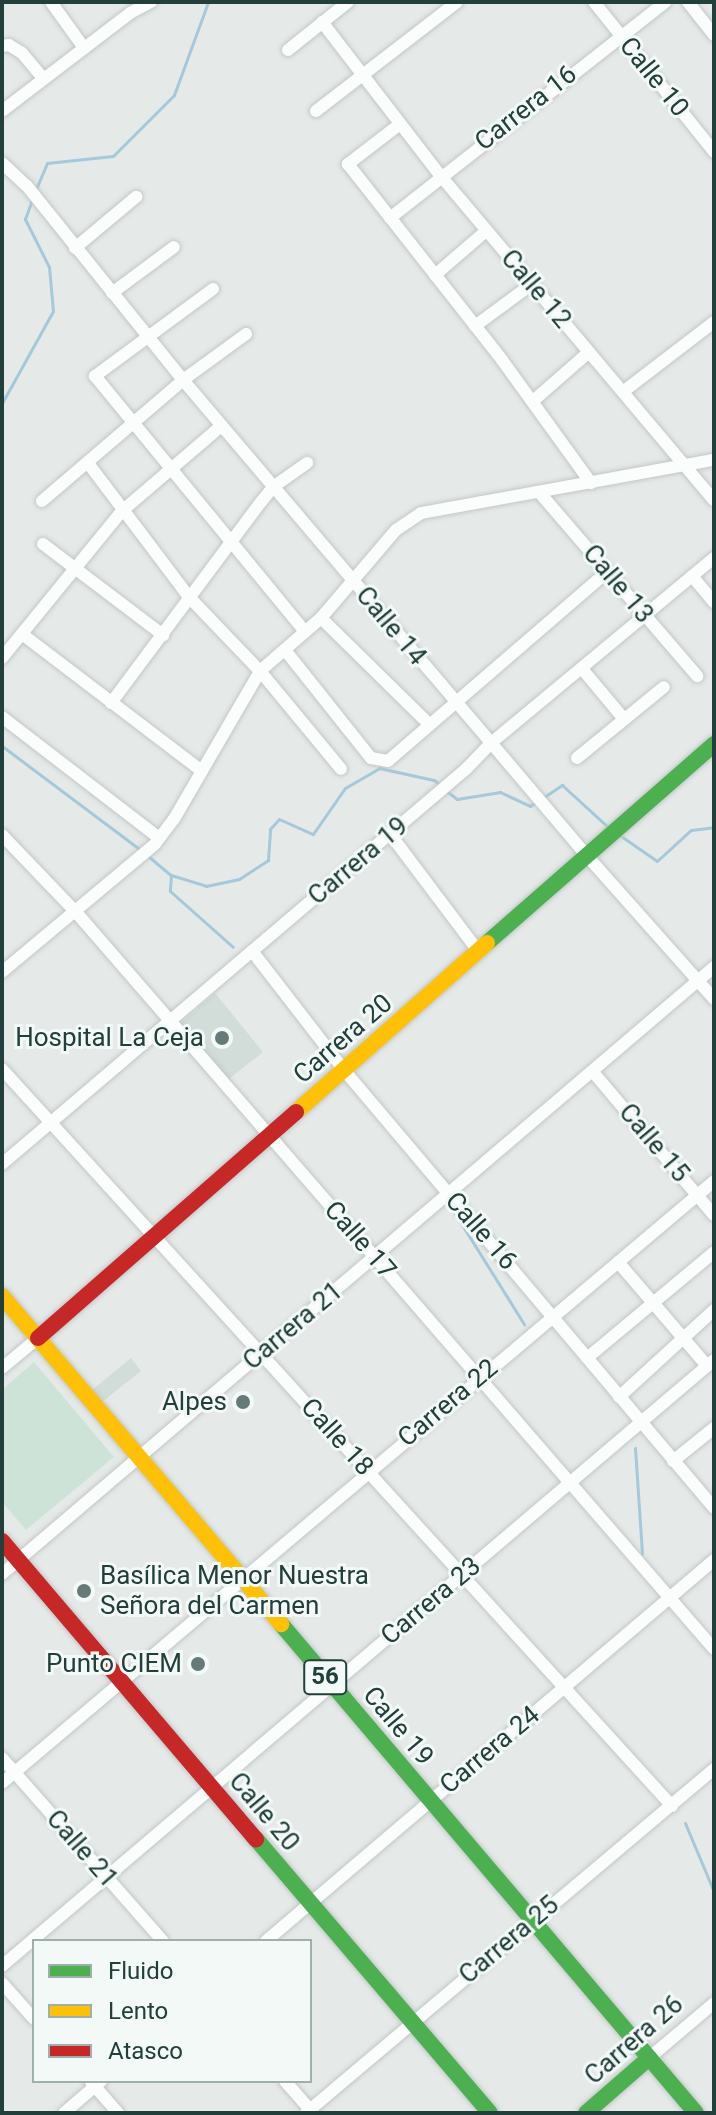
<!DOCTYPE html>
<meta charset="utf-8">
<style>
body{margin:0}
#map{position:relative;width:716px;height:2115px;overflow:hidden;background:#e5eae9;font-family:Roboto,sans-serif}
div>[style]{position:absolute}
.built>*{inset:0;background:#d2dcd9}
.green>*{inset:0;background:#cee3d8}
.stream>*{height:3px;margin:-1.5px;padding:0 1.5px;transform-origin:1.5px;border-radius:1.5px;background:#a5c8da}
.roads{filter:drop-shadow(0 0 2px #c2c7c6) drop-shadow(0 0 2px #c2c7c6)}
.street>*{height:12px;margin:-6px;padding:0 6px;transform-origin:6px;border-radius:6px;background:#fbfcfc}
.fast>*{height:16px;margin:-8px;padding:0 8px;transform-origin:8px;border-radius:8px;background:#4caf50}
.slow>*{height:16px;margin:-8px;padding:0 8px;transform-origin:8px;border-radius:8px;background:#ffc107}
.jam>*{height:16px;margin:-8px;padding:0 8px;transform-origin:8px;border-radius:8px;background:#c62828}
.dots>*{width:22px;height:22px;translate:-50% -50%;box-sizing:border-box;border:4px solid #f3f9f7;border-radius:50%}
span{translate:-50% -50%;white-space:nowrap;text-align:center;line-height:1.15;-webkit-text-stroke:6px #f3f9f7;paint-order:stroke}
.shield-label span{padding:2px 6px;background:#f3f9f7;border:2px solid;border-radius:6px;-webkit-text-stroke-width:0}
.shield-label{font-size:24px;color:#223f3c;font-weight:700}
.street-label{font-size:26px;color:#223f3c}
.poi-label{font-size:26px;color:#223f3c}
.right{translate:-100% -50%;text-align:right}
.left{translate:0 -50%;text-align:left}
.frame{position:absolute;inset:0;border:4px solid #223f3c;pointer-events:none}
.legend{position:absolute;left:32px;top:1939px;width:280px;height:144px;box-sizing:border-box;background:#f3f9f7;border:2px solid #9fafac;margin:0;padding:10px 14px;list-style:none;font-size:24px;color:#223f3c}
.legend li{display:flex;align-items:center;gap:16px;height:40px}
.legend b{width:40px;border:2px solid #9fafac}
</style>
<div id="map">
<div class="built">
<i style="clip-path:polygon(215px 993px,263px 1052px,229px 1079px,181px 1023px)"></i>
<i style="clip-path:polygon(131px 1358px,141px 1371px,102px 1402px,92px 1390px)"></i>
</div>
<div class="green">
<i style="clip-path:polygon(34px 1362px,114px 1457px,26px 1530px,2px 1502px,2px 1390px)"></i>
</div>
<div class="stream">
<i style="left:36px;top:189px;width:28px;rotate:-67deg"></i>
<i style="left:47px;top:163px;width:66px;rotate:-6.1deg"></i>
<i style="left:113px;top:156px;width:86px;rotate:-45deg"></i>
<i style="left:174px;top:95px;width:99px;rotate:-69.9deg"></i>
<i style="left:2px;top:403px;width:105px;rotate:-61deg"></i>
<i style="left:53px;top:311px;width:44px;rotate:-95.2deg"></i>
<i style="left:49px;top:267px;width:54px;rotate:-116.6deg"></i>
<i style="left:25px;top:219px;width:20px;rotate:-70deg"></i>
<i style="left:2px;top:746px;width:175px;rotate:36.9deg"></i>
<i style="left:445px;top:790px;width:15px;rotate:37deg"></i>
<i style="left:457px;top:799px;width:44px;rotate:-9.2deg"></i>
<i style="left:500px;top:792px;width:33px;rotate:25deg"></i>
<i style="left:530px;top:806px;width:9px;rotate:-36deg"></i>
<i style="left:544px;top:797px;width:22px;rotate:-34deg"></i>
<i style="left:562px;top:785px;width:62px;rotate:42.4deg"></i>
<i style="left:618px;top:834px;width:47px;rotate:34.7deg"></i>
<i style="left:657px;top:861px;width:46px;rotate:-42.4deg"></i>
<i style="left:691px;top:830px;width:23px;rotate:-7deg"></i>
<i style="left:148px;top:856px;width:30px;rotate:40deg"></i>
<i style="left:171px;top:875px;width:37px;rotate:17deg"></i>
<i style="left:206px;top:886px;width:34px;rotate:-12deg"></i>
<i style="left:239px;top:879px;width:35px;rotate:-33deg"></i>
<i style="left:268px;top:860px;width:31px;rotate:-86deg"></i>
<i style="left:270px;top:829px;width:13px;rotate:-48deg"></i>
<i style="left:279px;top:819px;width:37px;rotate:24deg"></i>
<i style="left:313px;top:834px;width:56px;rotate:-55.2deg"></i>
<i style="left:345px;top:788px;width:39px;rotate:-30deg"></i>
<i style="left:379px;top:768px;width:56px;rotate:12.3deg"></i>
<i style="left:434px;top:780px;width:8px;rotate:40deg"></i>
<i style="left:171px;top:875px;width:16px;rotate:94deg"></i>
<i style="left:170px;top:891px;width:84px;rotate:41.6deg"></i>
<i style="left:449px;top:1204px;width:142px;rotate:58deg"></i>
<i style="left:635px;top:1448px;width:106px;rotate:86.2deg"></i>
<i style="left:685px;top:1823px;width:75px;rotate:67.2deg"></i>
</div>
<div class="roads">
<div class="street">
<i style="left:51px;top:2px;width:57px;rotate:54.3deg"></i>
<i style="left:594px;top:2px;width:192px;rotate:51.3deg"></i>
<i style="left:688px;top:2px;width:42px;rotate:51.8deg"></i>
<i style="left:322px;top:22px;width:193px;rotate:52.4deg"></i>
<i style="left:440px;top:175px;width:425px;rotate:49.9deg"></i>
<i style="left:2px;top:46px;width:7px;rotate:-8deg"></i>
<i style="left:9px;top:45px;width:15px;rotate:32deg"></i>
<i style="left:22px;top:53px;width:33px;rotate:50deg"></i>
<i style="left:288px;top:50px;width:77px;rotate:-38.7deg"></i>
<i style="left:2px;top:111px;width:161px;rotate:-37.4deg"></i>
<i style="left:130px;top:13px;width:24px;rotate:-28deg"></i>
<i style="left:316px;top:111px;width:178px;rotate:-37.7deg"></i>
<i style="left:400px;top:124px;width:66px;rotate:142.4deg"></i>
<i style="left:348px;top:164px;width:249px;rotate:51.8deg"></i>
<i style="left:502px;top:360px;width:152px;rotate:54.1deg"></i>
<i style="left:2px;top:163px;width:34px;rotate:43deg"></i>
<i style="left:27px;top:186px;width:249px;rotate:51.2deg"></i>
<i style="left:183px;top:380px;width:626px;rotate:49.67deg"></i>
<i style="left:588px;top:857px;width:190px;rotate:48.4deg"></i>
<i style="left:390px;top:218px;width:350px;rotate:-38.1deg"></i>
<i style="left:75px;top:248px;width:80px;rotate:-39.9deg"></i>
<i style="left:435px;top:275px;width:67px;rotate:-40.8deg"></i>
<i style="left:213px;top:289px;width:147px;rotate:143.6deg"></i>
<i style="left:95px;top:376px;width:331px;rotate:50.6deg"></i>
<i style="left:112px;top:293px;width:77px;rotate:-36.6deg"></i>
<i style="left:475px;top:326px;width:71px;rotate:-36.4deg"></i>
<i style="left:624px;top:391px;width:113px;rotate:-37.5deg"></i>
<i style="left:533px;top:401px;width:74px;rotate:-41.2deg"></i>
<i style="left:88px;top:463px;width:168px;rotate:53deg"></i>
<i style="left:189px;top:597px;width:103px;rotate:46.2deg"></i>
<i style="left:260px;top:671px;width:127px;rotate:50.4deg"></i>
<i style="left:539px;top:492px;width:243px;rotate:49.3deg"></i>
<i style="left:42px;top:501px;width:186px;rotate:-40.6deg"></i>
<i style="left:183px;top:380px;width:78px;rotate:-36.1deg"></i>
<i style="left:43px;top:544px;width:151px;rotate:37.2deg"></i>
<i style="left:692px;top:576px;width:34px;rotate:50deg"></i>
<i style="left:321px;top:618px;width:150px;rotate:44.5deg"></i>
<i style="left:22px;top:634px;width:226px;rotate:37.3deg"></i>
<i style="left:285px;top:650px;width:138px;rotate:51.5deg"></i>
<i style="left:371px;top:758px;width:17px;rotate:10deg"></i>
<i style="left:388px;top:761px;width:289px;rotate:-40.8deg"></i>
<i style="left:2px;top:658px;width:190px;rotate:-50.8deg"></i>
<i style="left:122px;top:511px;width:130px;rotate:-40.6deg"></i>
<i style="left:583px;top:670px;width:64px;rotate:50.1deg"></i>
<i style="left:111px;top:703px;width:251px;rotate:-53.3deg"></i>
<i style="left:261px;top:502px;width:19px;rotate:-51deg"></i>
<i style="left:273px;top:487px;width:42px;rotate:-35.2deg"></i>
<i style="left:2px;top:717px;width:198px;rotate:37.6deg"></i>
<i style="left:577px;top:758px;width:112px;rotate:-39.2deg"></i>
<i style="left:390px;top:834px;width:148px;rotate:53deg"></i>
<i style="left:2px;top:835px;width:105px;rotate:46.2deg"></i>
<i style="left:75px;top:911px;width:976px;rotate:49.11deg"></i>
<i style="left:252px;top:951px;width:150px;rotate:52.3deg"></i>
<i style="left:344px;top:1070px;width:573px;rotate:49.81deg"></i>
<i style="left:2px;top:972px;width:199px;rotate:-39.9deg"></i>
<i style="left:155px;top:844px;width:31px;rotate:-53deg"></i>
<i style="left:174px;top:819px;width:171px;rotate:-59.8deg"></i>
<i style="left:260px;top:671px;width:81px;rotate:-41deg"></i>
<i style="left:321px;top:618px;width:116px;rotate:-49.6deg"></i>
<i style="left:396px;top:530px;width:30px;rotate:-34deg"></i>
<i style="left:421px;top:513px;width:298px;rotate:-10.3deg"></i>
<i style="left:2px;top:1069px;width:996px;rotate:47.73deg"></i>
<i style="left:593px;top:1072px;width:187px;rotate:49.8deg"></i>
<i style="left:2px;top:1164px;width:609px;rotate:-40.41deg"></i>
<i style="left:466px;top:769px;width:36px;rotate:-46deg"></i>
<i style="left:491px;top:743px;width:290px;rotate:-39.7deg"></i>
<i style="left:618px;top:1262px;width:137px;rotate:49.4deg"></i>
<i style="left:587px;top:1358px;width:165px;rotate:-39.8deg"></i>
<i style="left:2px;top:1368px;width:47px;rotate:-39.8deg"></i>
<i style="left:619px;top:1397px;width:129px;rotate:-42.5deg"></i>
<i style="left:673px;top:1461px;width:53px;rotate:-38.8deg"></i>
<i style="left:2px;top:1574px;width:936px;rotate:-40.45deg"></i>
<i style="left:2px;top:1758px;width:244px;rotate:48.7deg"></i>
<i style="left:2px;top:1783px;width:932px;rotate:-40.21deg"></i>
<i style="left:266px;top:1941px;width:588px;rotate:-40.38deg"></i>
<i style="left:2px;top:1966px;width:935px;rotate:-40.4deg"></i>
<i style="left:2px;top:1983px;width:48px;rotate:48.4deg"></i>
<i style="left:649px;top:2058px;width:85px;rotate:-40.2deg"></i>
<i style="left:285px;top:2081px;width:43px;rotate:48.8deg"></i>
<i style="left:91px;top:2082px;width:41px;rotate:48.9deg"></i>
<i style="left:64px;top:2113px;width:49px;rotate:-40.9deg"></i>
<i style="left:306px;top:2113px;width:534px;rotate:-40.14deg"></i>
</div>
<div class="fast">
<i style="left:487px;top:943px;width:302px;rotate:-41.2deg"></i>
<i style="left:281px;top:1624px;width:641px;rotate:49.68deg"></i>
<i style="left:256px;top:1839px;width:360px;rotate:49.5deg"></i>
<i style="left:586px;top:2113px;width:84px;rotate:-41.1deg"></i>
</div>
<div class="slow">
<i style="left:296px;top:1112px;width:255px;rotate:-41.5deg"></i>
<i style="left:2px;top:1296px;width:431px;rotate:49.6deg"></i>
</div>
<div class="jam">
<i style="left:38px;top:1338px;width:343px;rotate:-41.2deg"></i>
<i style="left:2px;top:1541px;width:392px;rotate:49.6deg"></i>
</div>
</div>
<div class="dots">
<i style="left:222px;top:1038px;background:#667b79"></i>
<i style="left:243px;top:1402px;background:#667b79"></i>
<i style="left:84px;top:1591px;background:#667b79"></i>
<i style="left:198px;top:1664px;background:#667b79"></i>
</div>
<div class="shield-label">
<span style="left:325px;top:1677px">56</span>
</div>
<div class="street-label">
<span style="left:654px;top:77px;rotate:51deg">Calle 10</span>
<span style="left:526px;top:108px;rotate:-38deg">Carrera 16</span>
<span style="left:536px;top:289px;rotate:50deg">Calle 12</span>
<span style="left:618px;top:584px;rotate:50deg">Calle 13</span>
<span style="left:391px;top:626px;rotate:50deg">Calle 14</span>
<span style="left:358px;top:861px;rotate:-40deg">Carrera 19</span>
<span style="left:343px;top:1039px;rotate:-41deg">Carrera 20</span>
<span style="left:654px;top:1143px;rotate:50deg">Calle 15</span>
<span style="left:481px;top:1231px;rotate:49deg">Calle 16</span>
<span style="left:360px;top:1240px;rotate:49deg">Calle 17</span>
<span style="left:293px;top:1326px;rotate:-40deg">Carrera 21</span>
<span style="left:448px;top:1403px;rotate:-40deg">Carrera 22</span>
<span style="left:337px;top:1437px;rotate:48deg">Calle 18</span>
<span style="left:431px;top:1601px;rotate:-40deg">Carrera 23</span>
<span style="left:398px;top:1726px;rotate:50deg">Calle 19</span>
<span style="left:490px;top:1750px;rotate:-40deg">Carrera 24</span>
<span style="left:264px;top:1812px;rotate:50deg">Calle 20</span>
<span style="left:82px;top:1849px;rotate:49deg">Calle 21</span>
<span style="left:509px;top:1940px;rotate:-40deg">Carrera 25</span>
<span style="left:634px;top:2040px;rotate:-41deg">Carrera 26</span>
</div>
<div class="poi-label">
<span class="right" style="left:204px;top:1038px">Hospital La Ceja</span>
<span class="right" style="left:227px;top:1402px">Alpes</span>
<span class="left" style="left:100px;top:1591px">Basílica Menor Nuestra<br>Señora del Carmen</span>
<span class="right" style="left:182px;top:1664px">Punto CIEM</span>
</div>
<div class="frame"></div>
<ul class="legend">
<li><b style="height:10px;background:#4caf50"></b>Fluido</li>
<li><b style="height:10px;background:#ffc107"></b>Lento</li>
<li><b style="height:10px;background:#c62828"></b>Atasco</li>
</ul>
</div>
